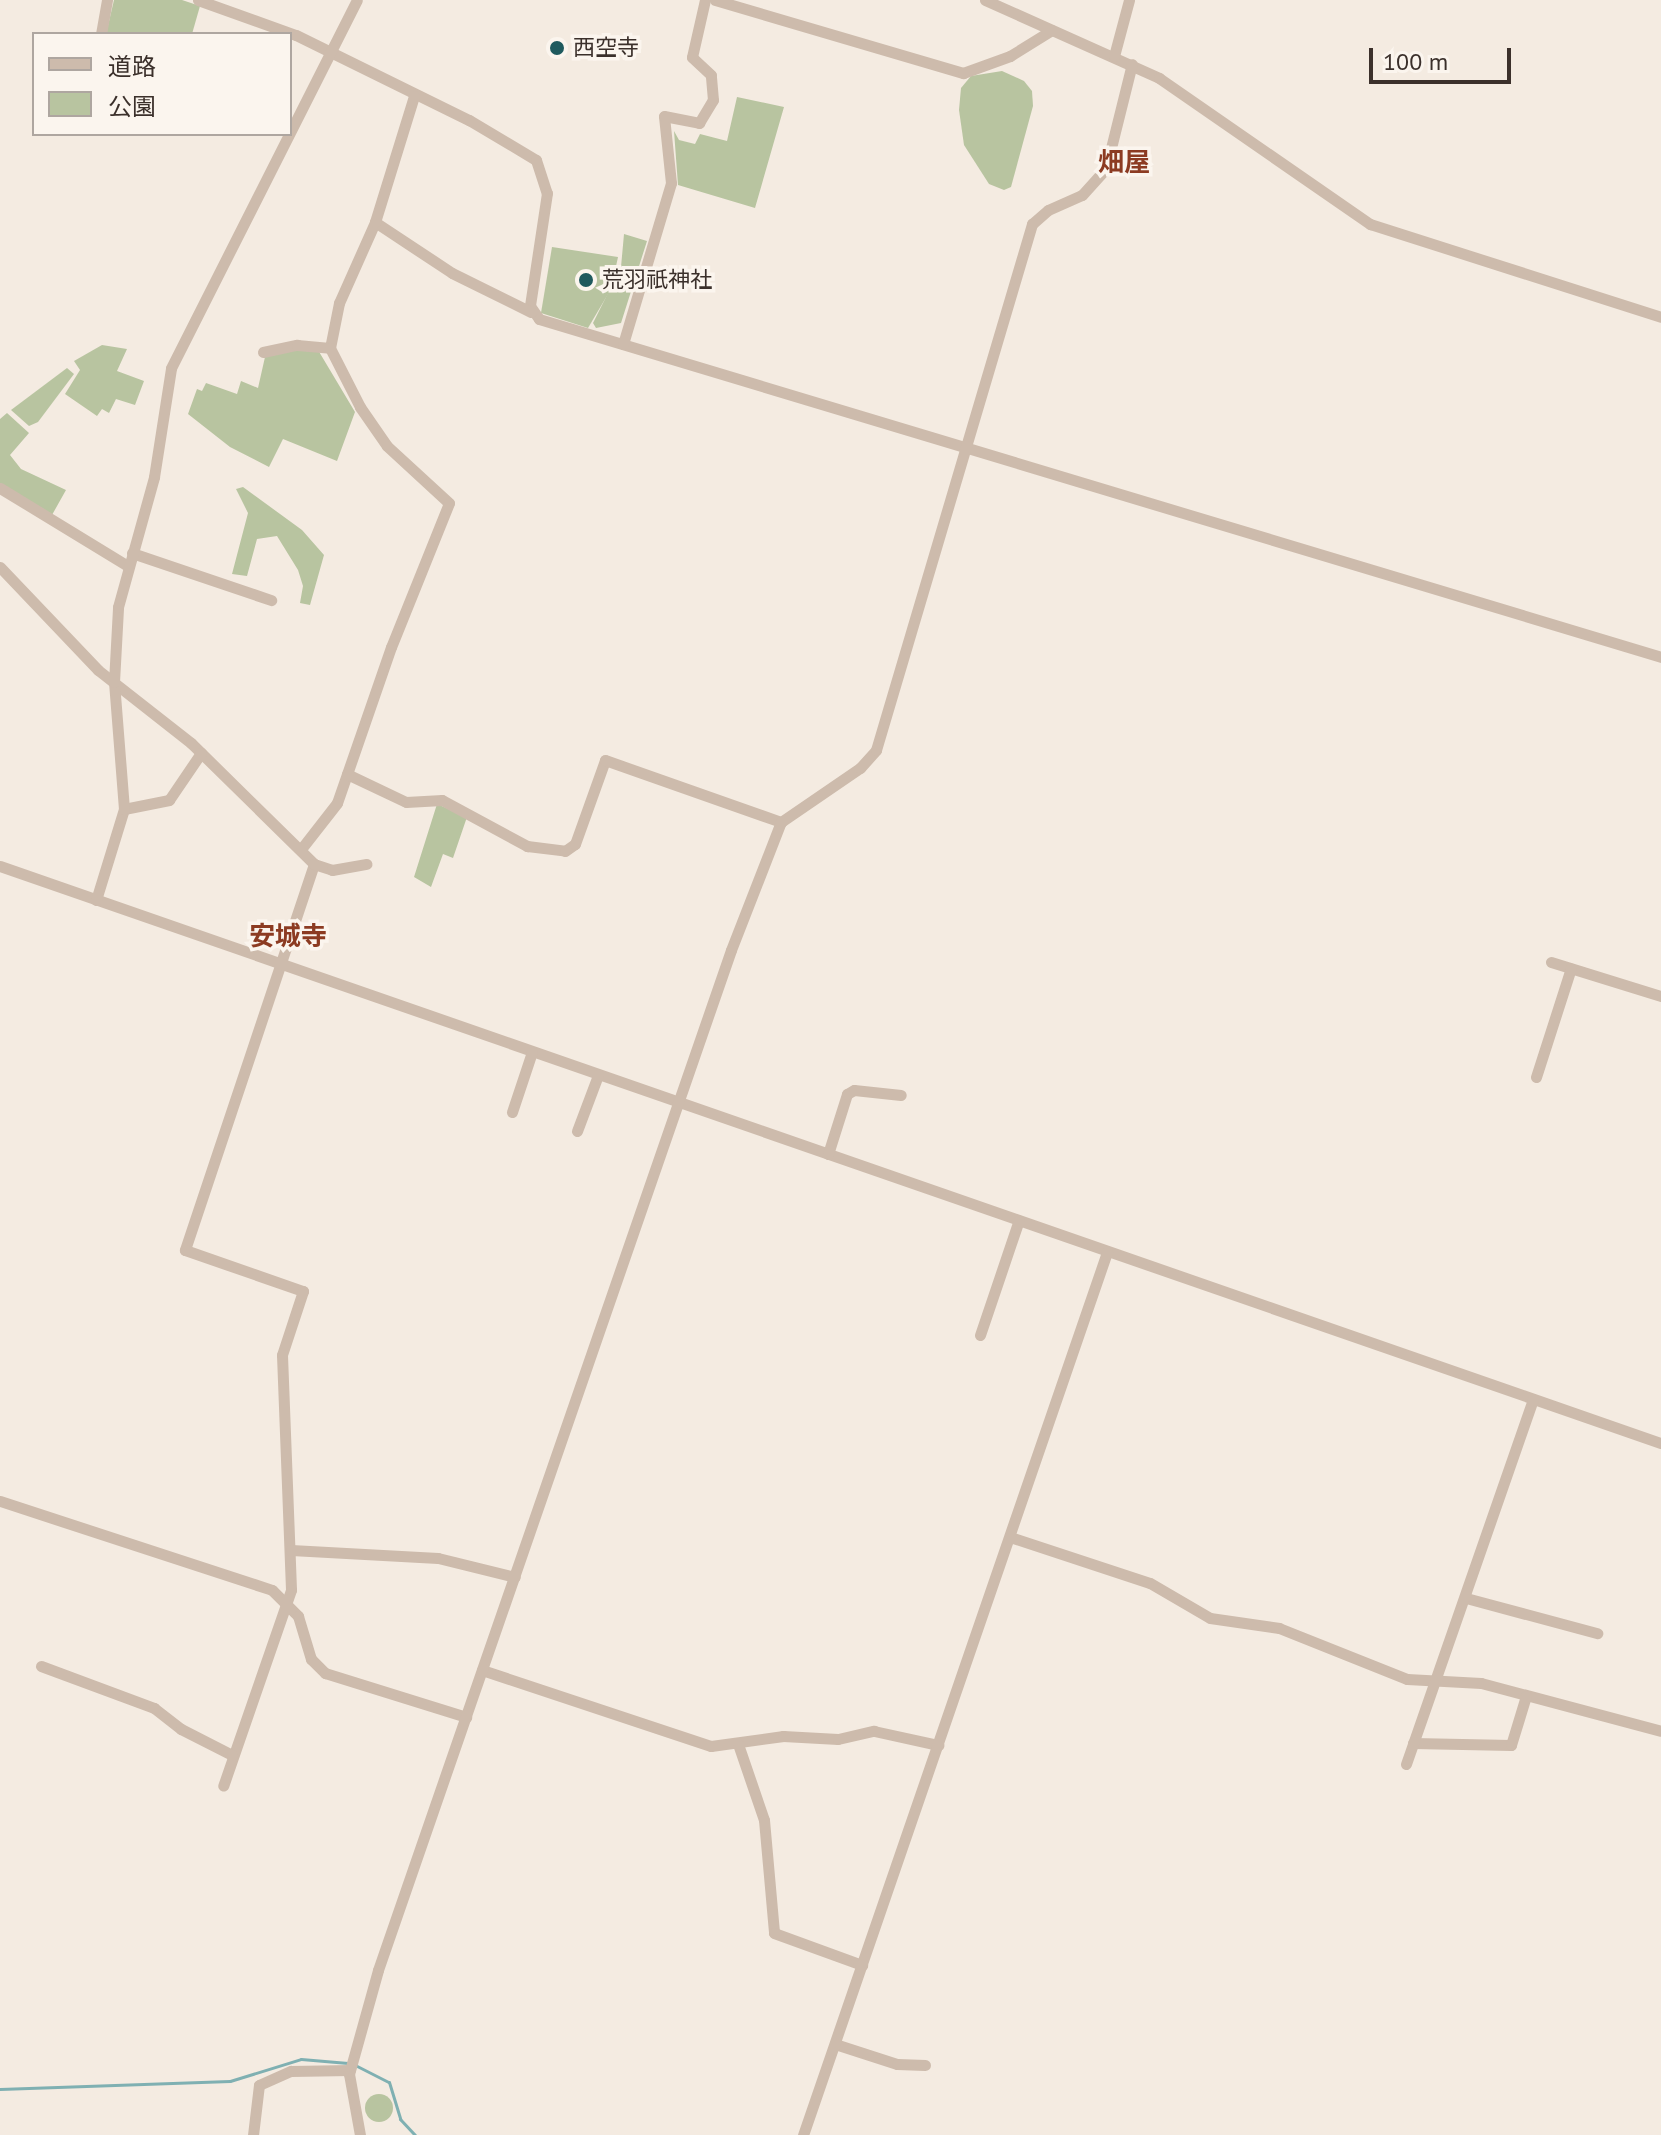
<!DOCTYPE html>
<meta charset="utf-8">
<style>
body{margin:0}
#map{position:relative;width:1661px;height:2135px;overflow:hidden;background:#f4ebe1;font-family:"PT Sans","Noto Sans JP",sans-serif}
div>[style]{position:absolute}
.green>*{inset:0;background:#b8c4a0}
.round{border-radius:50%}
.stream>*{height:3px;margin:-1.5px;padding:0 1.5px;transform-origin:1.5px;border-radius:1.5px;background:#7fb0b2}
.minor>*{height:11px;margin:-5.5px;padding:0 5.5px;transform-origin:5.5px;border-radius:5.5px;background:#cdbbac}
.dots>*{width:22px;height:22px;translate:-50% -50%;box-sizing:border-box;border:4px solid #fbf5ee;border-radius:50%}
span{translate:-50% -50%;white-space:nowrap;text-align:center;line-height:1.15;-webkit-text-stroke:7px #fbf5ee;paint-order:stroke}
.poi-label{font-size:22px;color:#3b302b}
.left{translate:0 -50%;text-align:left}
.quarter-label{font-size:26px;color:#8c3b22;font-weight:700}
.legend{position:absolute;left:32px;top:32px;width:260px;height:104px;box-sizing:border-box;background:#fbf5ee;border:2px solid #aea6a0;margin:0;padding:10px 14px;list-style:none;font-size:24px;color:#3b302b}
.legend li{display:flex;align-items:center;gap:16px;height:40px}
.legend b{width:40px;border:2px solid #aea6a0}
.scale{position:absolute;left:1369px;top:48px;width:142px;height:36px;box-sizing:border-box;border:4px solid #3b302b;border-top:0;padding-left:10px;font-size:24px;line-height:28px;white-space:nowrap;color:#3b302b;-webkit-text-stroke:6px #fbf5ee;paint-order:stroke}
</style>
<div id="map">
<div class="green">
<i style="clip-path:polygon(114px 0,182px 0,200px 6px,192px 34px,106px 34px)"></i>
<i style="clip-path:polygon(1002px 71px,1024px 81px,1032px 91px,1033px 106px,1011px 187px,1004px 190px,989px 184px,964px 145px,959px 110px,961px 88px,971px 76px)"></i>
<i style="clip-path:polygon(737px 97px,784px 107px,755px 208px,678px 185px,674px 131px,679px 140px,695px 144px,700px 134px,727px 141px)"></i>
<i style="clip-path:polygon(624px 234px,647px 241px,621px 323px,596px 328px,593px 323px,621px 267px)"></i>
<i style="clip-path:polygon(552px 247px,618px 257px,611px 289px,588px 328px,541px 313px)"></i>
<i style="clip-path:polygon(102px 345px,127px 349px,117px 371px,144px 381px,135px 405px,116px 399px,109px 413px,102px 409px,97px 416px,65px 394px,80px 370px,74px 361px)"></i>
<i style="clip-path:polygon(294px 348px,318px 350px,355px 412px,337px 461px,283px 439px,269px 467px,230px 447px,188px 414px,197px 389px,202px 391px,206px 383px,237px 394px,241px 381px,258px 388px,265px 357px)"></i>
<i style="clip-path:polygon(67px 368px,74px 374px,38px 422px,29px 426px,11px 410px)"></i>
<i style="clip-path:polygon(7px 413px,29px 433px,10px 455px,21px 469px,66px 490px,52px 515px,0 483px,0 419px)"></i>
<i style="clip-path:polygon(243px 487px,302px 530px,324px 555px,310px 605px,300px 603px,303px 586px,298px 570px,277px 536px,257px 539px,247px 576px,232px 574px,248px 513px,236px 489px)"></i>
<i style="clip-path:polygon(437px 804px,467px 817px,453px 858px,443px 854px,431px 887px,414px 877px)"></i>
<i class="round" style="left:365px;top:2094px;width:28px;height:28px"></i>
</div>
<div class="stream">
<i style="left:355px;top:2065px;width:38px;rotate:27deg"></i>
<i style="left:389px;top:2082px;width:39px;rotate:73deg"></i>
<i style="left:400px;top:2119px;width:22px;rotate:47deg"></i>
<i style="left:0;top:2089px;width:230px;rotate:-2deg"></i>
<i style="left:230px;top:2081px;width:74px;rotate:-17.2deg"></i>
<i style="left:301px;top:2059px;width:47px;rotate:4.9deg"></i>
</div>
<div class="minor">
<i style="left:198px;top:0;width:104px;rotate:19.7deg"></i>
<i style="left:296px;top:35px;width:193px;rotate:26.2deg"></i>
<i style="left:469px;top:120px;width:78px;rotate:30.8deg"></i>
<i style="left:536px;top:160px;width:35px;rotate:72deg"></i>
<i style="left:547px;top:193px;width:114px;rotate:98.6deg"></i>
<i style="left:530px;top:306px;width:16px;rotate:55deg"></i>
<i style="left:539px;top:319px;width:1172px;rotate:16.76deg"></i>
<i style="left:715px;top:0;width:259px;rotate:16.4deg"></i>
<i style="left:963px;top:73px;width:50px;rotate:-19.9deg"></i>
<i style="left:1010px;top:56px;width:49px;rotate:-31.8deg"></i>
<i style="left:985px;top:0;width:191px;rotate:24.1deg"></i>
<i style="left:1159px;top:78px;width:257px;rotate:34.7deg"></i>
<i style="left:1370px;top:224px;width:305px;rotate:17.7deg"></i>
<i style="left:101px;top:34px;width:35px;rotate:-80deg"></i>
<i style="left:1114px;top:56px;width:58px;rotate:-75deg"></i>
<i style="left:375px;top:222px;width:92px;rotate:33.5deg"></i>
<i style="left:452px;top:273px;width:88px;rotate:26.3deg"></i>
<i style="left:623px;top:344px;width:168px;rotate:-73.4deg"></i>
<i style="left:671px;top:183px;width:67px;rotate:-96deg"></i>
<i style="left:664px;top:116px;width:36px;rotate:11deg"></i>
<i style="left:699px;top:123px;width:27px;rotate:-59deg"></i>
<i style="left:713px;top:100px;width:25px;rotate:-95deg"></i>
<i style="left:711px;top:75px;width:26px;rotate:-137deg"></i>
<i style="left:692px;top:57px;width:58px;rotate:-77.2deg"></i>
<i style="left:330px;top:348px;width:46px;rotate:-78.7deg"></i>
<i style="left:339px;top:303px;width:89px;rotate:-66deg"></i>
<i style="left:375px;top:222px;width:132px;rotate:-72.8deg"></i>
<i style="left:263px;top:352px;width:35px;rotate:-12deg"></i>
<i style="left:297px;top:345px;width:33px;rotate:5deg"></i>
<i style="left:330px;top:348px;width:66px;rotate:63deg"></i>
<i style="left:360px;top:407px;width:47px;rotate:55.3deg"></i>
<i style="left:387px;top:446px;width:84px;rotate:42.6deg"></i>
<i style="left:449px;top:503px;width:155px;rotate:111.9deg"></i>
<i style="left:391px;top:647px;width:165px;rotate:109.1deg"></i>
<i style="left:337px;top:803px;width:57px;rotate:127.9deg"></i>
<i style="left:0;top:488px;width:150px;rotate:31.4deg"></i>
<i style="left:132px;top:553px;width:147px;rotate:18.7deg"></i>
<i style="left:0;top:567px;width:142px;rotate:46.4deg"></i>
<i style="left:98px;top:670px;width:118px;rotate:38.1deg"></i>
<i style="left:191px;top:743px;width:173px;rotate:44.5deg"></i>
<i style="left:314px;top:864px;width:407px;rotate:108.5deg"></i>
<i style="left:185px;top:1250px;width:125px;rotate:19.2deg"></i>
<i style="left:303px;top:1291px;width:67px;rotate:108.2deg"></i>
<i style="left:282px;top:1355px;width:235px;rotate:87.8deg"></i>
<i style="left:291px;top:1590px;width:207px;rotate:109.1deg"></i>
<i style="left:347px;top:774px;width:65px;rotate:25.4deg"></i>
<i style="left:406px;top:802px;width:36px;rotate:-3deg"></i>
<i style="left:442px;top:800px;width:97px;rotate:28.4deg"></i>
<i style="left:527px;top:846px;width:38px;rotate:7deg"></i>
<i style="left:565px;top:851px;width:12px;rotate:-35deg"></i>
<i style="left:575px;top:844px;width:89px;rotate:-70.3deg"></i>
<i style="left:605px;top:760px;width:187px;rotate:19.4deg"></i>
<i style="left:124px;top:809px;width:46px;rotate:-11.3deg"></i>
<i style="left:169px;top:800px;width:57px;rotate:-55.8deg"></i>
<i style="left:314px;top:864px;width:19px;rotate:18deg"></i>
<i style="left:332px;top:870px;width:35px;rotate:-10deg"></i>
<i style="left:0;top:866px;width:1758px;rotate:19.16deg"></i>
<i style="left:96px;top:900px;width:95px;rotate:-72.9deg"></i>
<i style="left:124px;top:809px;width:127px;rotate:-94.5deg"></i>
<i style="left:114px;top:682px;width:75px;rotate:-86.9deg"></i>
<i style="left:118px;top:607px;width:135px;rotate:-74.5deg"></i>
<i style="left:154px;top:477px;width:110px;rotate:-81.1deg"></i>
<i style="left:171px;top:368px;width:412px;rotate:-63.2deg"></i>
<i style="left:1551px;top:962px;width:115px;rotate:17.2deg"></i>
<i style="left:1536px;top:1077px;width:114px;rotate:-72.2deg"></i>
<i style="left:512px;top:1112px;width:63px;rotate:-71.6deg"></i>
<i style="left:577px;top:1131px;width:60px;rotate:-69.4deg"></i>
<i style="left:828px;top:1154px;width:63px;rotate:-72.4deg"></i>
<i style="left:847px;top:1094px;width:8px;rotate:-30deg"></i>
<i style="left:854px;top:1090px;width:47px;rotate:6.1deg"></i>
<i style="left:980px;top:1335px;width:121px;rotate:-71.3deg"></i>
<i style="left:0;top:1501px;width:286px;rotate:18.1deg"></i>
<i style="left:272px;top:1590px;width:37px;rotate:45deg"></i>
<i style="left:298px;top:1616px;width:45px;rotate:73.2deg"></i>
<i style="left:311px;top:1659px;width:20px;rotate:45deg"></i>
<i style="left:325px;top:1673px;width:148px;rotate:17.3deg"></i>
<i style="left:1010px;top:1537px;width:147px;rotate:18.2deg"></i>
<i style="left:1150px;top:1583px;width:69px;rotate:30.3deg"></i>
<i style="left:1210px;top:1618px;width:70px;rotate:8.2deg"></i>
<i style="left:1279px;top:1628px;width:138px;rotate:21.7deg"></i>
<i style="left:1407px;top:1679px;width:74px;rotate:3.1deg"></i>
<i style="left:1481px;top:1683px;width:186px;rotate:14.9deg"></i>
<i style="left:291px;top:1550px;width:147px;rotate:3.1deg"></i>
<i style="left:438px;top:1558px;width:79px;rotate:13.9deg"></i>
<i style="left:1466px;top:1598px;width:136px;rotate:15deg"></i>
<i style="left:41px;top:1666px;width:121px;rotate:20.4deg"></i>
<i style="left:154px;top:1708px;width:34px;rotate:38deg"></i>
<i style="left:181px;top:1729px;width:57px;rotate:27deg"></i>
<i style="left:482px;top:1670px;width:241px;rotate:18.4deg"></i>
<i style="left:711px;top:1746px;width:73px;rotate:-7.9deg"></i>
<i style="left:783px;top:1736px;width:55px;rotate:3.1deg"></i>
<i style="left:838px;top:1739px;width:37px;rotate:-13deg"></i>
<i style="left:874px;top:1731px;width:66px;rotate:12.3deg"></i>
<i style="left:1413px;top:1743px;width:98px;rotate:1.2deg"></i>
<i style="left:1511px;top:1745px;width:51px;rotate:-73deg"></i>
<i style="left:738px;top:1744px;width:80px;rotate:71.1deg"></i>
<i style="left:764px;top:1820px;width:113px;rotate:84.9deg"></i>
<i style="left:774px;top:1933px;width:94px;rotate:20deg"></i>
<i style="left:1406px;top:1764px;width:386px;rotate:-70.8deg"></i>
<i style="left:835px;top:2044px;width:65px;rotate:17.9deg"></i>
<i style="left:897px;top:2064px;width:28px;rotate:2deg"></i>
<i style="left:253px;top:2135px;width:50px;rotate:-83.2deg"></i>
<i style="left:259px;top:2085px;width:35px;rotate:-24deg"></i>
<i style="left:291px;top:2071px;width:59px;rotate:-1deg"></i>
<i style="left:360px;top:2135px;width:62px;rotate:-100.2deg"></i>
<i style="left:349px;top:2074px;width:108px;rotate:-74.4deg"></i>
<i style="left:378px;top:1970px;width:1079px;rotate:-70.91deg"></i>
<i style="left:731px;top:950px;width:137px;rotate:-68.7deg"></i>
<i style="left:781px;top:822px;width:96px;rotate:-34.4deg"></i>
<i style="left:860px;top:768px;width:24px;rotate:-48deg"></i>
<i style="left:876px;top:750px;width:549px;rotate:-73.48deg"></i>
<i style="left:1032px;top:224px;width:21px;rotate:-41deg"></i>
<i style="left:1048px;top:210px;width:37px;rotate:-24deg"></i>
<i style="left:1082px;top:195px;width:36px;rotate:-48deg"></i>
<i style="left:1106px;top:168px;width:107px;rotate:-76deg"></i>
<i style="left:803px;top:2135px;width:934px;rotate:-71deg"></i>
</div>
<div class="dots">
<i style="left:557px;top:48px;background:#1f5a5e"></i>
<i style="left:586px;top:280px;background:#1f5a5e"></i>
</div>
<div class="poi-label">
<span class="left" style="left:573px;top:48px">西空寺</span>
<span class="left" style="left:602px;top:280px">荒羽祇神社</span>
</div>
<div class="quarter-label">
<span style="left:1124px;top:162px">畑屋</span>
<span style="left:288px;top:936px">安城寺</span>
</div>
<ul class="legend">
<li><b style="height:10px;background:#cdbbac"></b>道路</li>
<li><b style="height:22px;background:#b8c4a0"></b>公園</li>
</ul>
<div class="scale">100 m</div>
</div>
